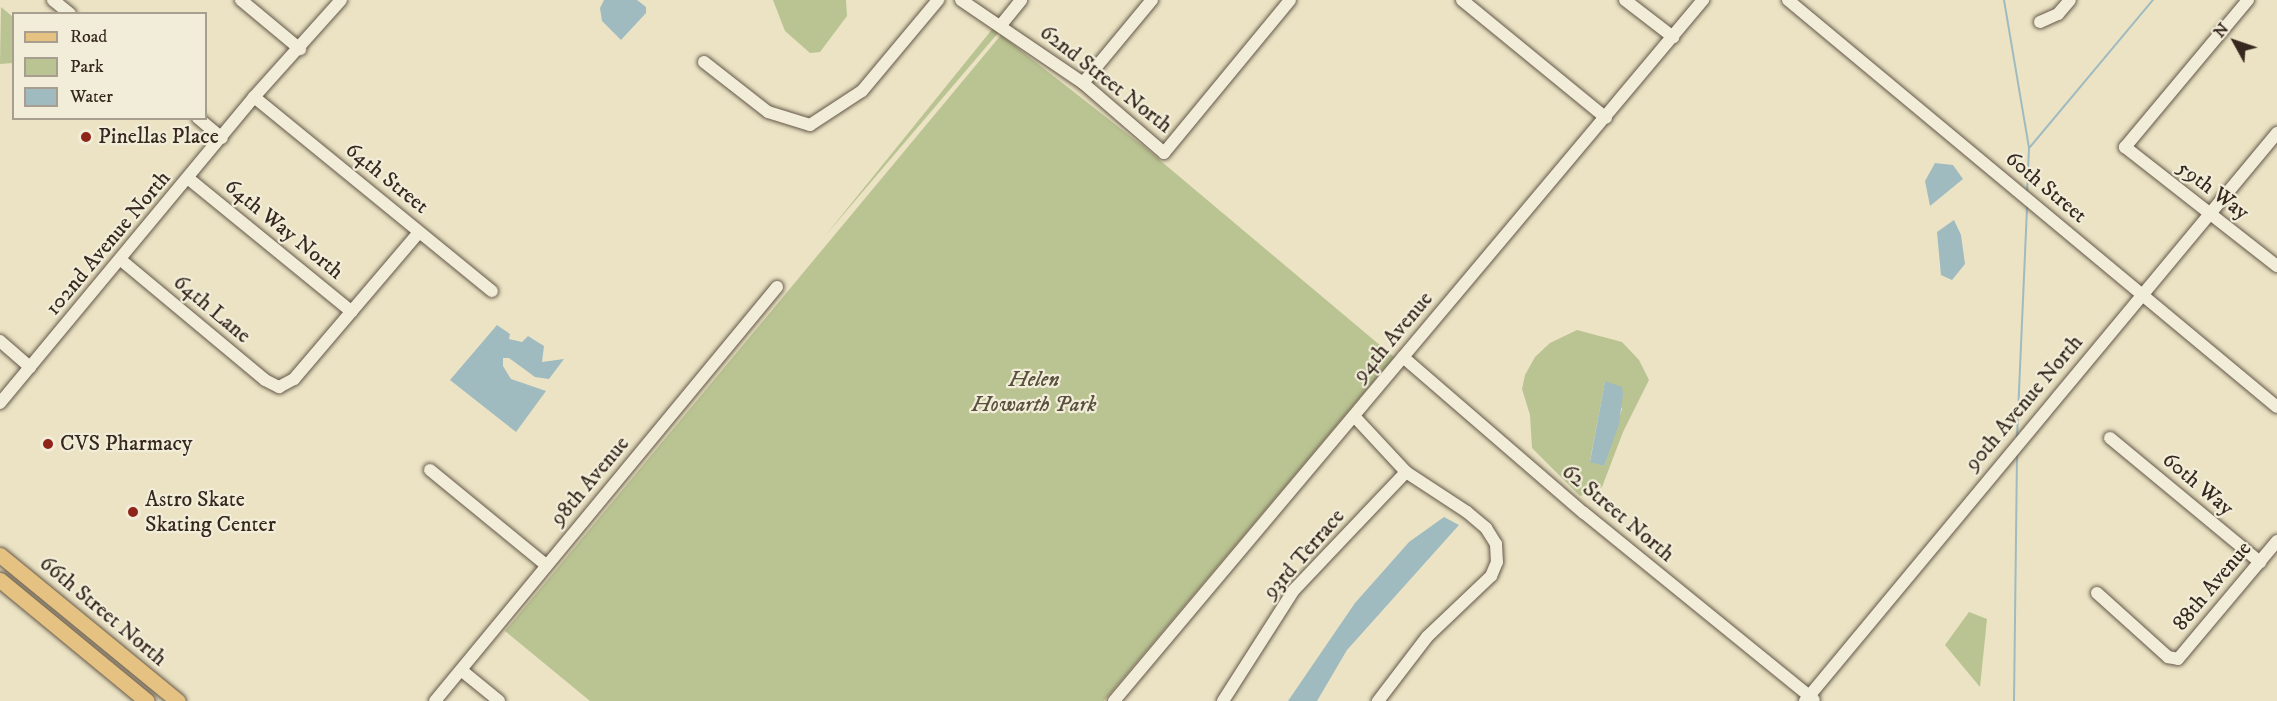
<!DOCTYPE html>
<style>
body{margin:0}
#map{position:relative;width:2277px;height:701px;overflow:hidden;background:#ebe3c4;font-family:"IM FELL DW Pica",serif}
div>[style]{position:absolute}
.green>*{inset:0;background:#bac392}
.water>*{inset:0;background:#9fbbc0}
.stream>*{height:2px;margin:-1px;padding:0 1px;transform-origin:1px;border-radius:1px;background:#9fbbc0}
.roads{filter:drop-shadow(0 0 2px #645748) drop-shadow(0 0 2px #645748)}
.minor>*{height:12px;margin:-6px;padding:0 6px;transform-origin:6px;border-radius:6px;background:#f2edd9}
.major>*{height:15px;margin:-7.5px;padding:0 7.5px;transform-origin:7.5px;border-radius:7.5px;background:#e6c282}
.dots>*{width:16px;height:16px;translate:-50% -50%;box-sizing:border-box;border:3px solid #f2edd9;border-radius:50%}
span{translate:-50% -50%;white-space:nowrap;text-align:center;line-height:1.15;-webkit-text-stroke:4.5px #f2edd9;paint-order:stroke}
.street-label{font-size:22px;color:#37281f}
.poi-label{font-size:22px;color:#37281f}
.left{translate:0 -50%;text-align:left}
.park-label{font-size:22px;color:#584f3c;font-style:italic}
.legend{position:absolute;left:12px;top:12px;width:195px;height:108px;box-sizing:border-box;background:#f2edd9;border:2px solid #a79e8f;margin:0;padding:8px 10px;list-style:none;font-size:18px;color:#37281f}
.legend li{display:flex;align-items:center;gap:12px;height:30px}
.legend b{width:30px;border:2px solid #a79e8f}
.north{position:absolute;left:2205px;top:12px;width:60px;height:60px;-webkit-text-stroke:4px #f2edd9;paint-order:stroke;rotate:310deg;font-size:16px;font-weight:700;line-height:24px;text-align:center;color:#37281f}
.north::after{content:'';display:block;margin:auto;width:21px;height:27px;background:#37281f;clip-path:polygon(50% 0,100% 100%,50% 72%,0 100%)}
</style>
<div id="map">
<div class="green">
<i style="clip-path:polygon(773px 0,846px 0,847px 16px,820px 52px,810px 53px,785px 31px)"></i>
<i style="clip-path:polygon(1px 7px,13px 17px,13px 63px,0 64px)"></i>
<i style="clip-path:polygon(994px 27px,999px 29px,1080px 86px,1144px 142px,1069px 80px,1004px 32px,998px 33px,825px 236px)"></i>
<i style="clip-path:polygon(1001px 35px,1143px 146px,1394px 357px,1104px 701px,590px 701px,505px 631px)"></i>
<i style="clip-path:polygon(evenodd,1577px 330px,1622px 342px,1639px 360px,1649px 380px,1623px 432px,1602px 487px,1580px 496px,1532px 448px,1530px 415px,1522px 389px,1525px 375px,1535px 357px,1550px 343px,1577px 330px,1605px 381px,1622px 409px,1604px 466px,1590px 461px,1605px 381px)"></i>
<i style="clip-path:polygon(1969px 612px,1987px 619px,1980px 687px,1945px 645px)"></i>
</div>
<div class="water">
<i style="clip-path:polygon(604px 0,637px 0,646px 7px,646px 13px,621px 40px,602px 21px,600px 8px)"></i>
<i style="clip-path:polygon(1935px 163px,1953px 165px,1963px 179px,1930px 206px,1925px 181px)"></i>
<i style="clip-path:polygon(1954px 220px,1961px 235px,1965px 264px,1952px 280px,1941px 275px,1937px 232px)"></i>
<i style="clip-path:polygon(497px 325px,510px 334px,509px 339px,522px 342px,528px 336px,544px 346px,542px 362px,564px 359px,549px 379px,535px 377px,509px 358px,503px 358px,503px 366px,511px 379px,546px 391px,516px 432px,450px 380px)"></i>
<i style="clip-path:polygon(1605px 381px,1622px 387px,1623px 394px,1619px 424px,1604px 466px,1590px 462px)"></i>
<i style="clip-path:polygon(1444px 517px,1459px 525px,1347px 650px,1317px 701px,1288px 701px,1355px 603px,1409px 542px)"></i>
</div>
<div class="stream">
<i style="left:2004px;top:0;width:150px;rotate:80.4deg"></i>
<i style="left:2029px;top:148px;width:46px;rotate:92.5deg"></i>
<i style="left:2030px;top:147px;width:192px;rotate:-50.1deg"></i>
<i style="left:2017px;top:437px;width:231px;rotate:-87.5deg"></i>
<i style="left:2014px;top:701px;width:246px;rotate:-89.3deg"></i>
</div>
<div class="roads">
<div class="minor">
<i style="left:53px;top:0;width:22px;rotate:39deg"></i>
<i style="left:241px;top:0;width:77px;rotate:39.7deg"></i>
<i style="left:961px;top:0;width:148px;rotate:34.2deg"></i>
<i style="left:1083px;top:83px;width:107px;rotate:40.8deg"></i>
<i style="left:1164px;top:153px;width:198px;rotate:-50.5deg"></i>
<i style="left:1462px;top:0;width:186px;rotate:39.3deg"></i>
<i style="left:1625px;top:0;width:61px;rotate:37.6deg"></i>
<i style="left:1788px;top:0;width:636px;rotate:39.77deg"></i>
<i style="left:2248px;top:0;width:192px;rotate:129.9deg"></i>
<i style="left:2125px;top:147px;width:193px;rotate:38.1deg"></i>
<i style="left:2040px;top:22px;width:20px;rotate:-24deg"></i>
<i style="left:2058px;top:14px;width:18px;rotate:-49deg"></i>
<i style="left:1001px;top:25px;width:32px;rotate:-51deg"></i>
<i style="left:704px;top:62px;width:81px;rotate:38deg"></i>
<i style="left:768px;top:112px;width:44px;rotate:17.2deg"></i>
<i style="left:810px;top:125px;width:62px;rotate:-33.2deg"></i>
<i style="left:862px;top:91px;width:119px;rotate:-50.1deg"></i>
<i style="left:1083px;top:83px;width:108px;rotate:-50.3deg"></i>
<i style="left:254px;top:97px;width:307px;rotate:39.2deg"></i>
<i style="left:198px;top:118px;width:31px;rotate:40deg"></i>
<i style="left:189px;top:179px;width:210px;rotate:39.2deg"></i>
<i style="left:121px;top:260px;width:187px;rotate:39.8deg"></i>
<i style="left:265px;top:380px;width:16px;rotate:27deg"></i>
<i style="left:279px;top:387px;width:17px;rotate:-28deg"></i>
<i style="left:294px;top:379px;width:193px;rotate:-49.6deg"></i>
<i style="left:0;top:341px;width:40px;rotate:41deg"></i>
<i style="left:1403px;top:357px;width:239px;rotate:40.8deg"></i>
<i style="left:1584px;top:513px;width:296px;rotate:39.1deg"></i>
<i style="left:0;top:403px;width:398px;rotate:-50.3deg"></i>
<i style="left:254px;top:97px;width:130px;rotate:-48.1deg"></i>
<i style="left:1354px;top:416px;width:76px;rotate:47.1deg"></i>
<i style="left:1406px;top:472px;width:73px;rotate:33.3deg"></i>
<i style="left:1467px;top:512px;width:25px;rotate:40deg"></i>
<i style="left:1486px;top:528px;width:19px;rotate:58deg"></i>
<i style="left:1496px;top:544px;width:18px;rotate:87deg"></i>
<i style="left:1497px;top:562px;width:15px;rotate:113deg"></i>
<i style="left:1491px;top:576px;width:88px;rotate:136.4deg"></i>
<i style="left:1427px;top:637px;width:81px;rotate:127.4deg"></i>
<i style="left:2110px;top:438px;width:195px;rotate:39.6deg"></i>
<i style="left:430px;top:470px;width:150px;rotate:39.3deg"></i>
<i style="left:2097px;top:593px;width:96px;rotate:42deg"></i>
<i style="left:2168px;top:657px;width:10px;rotate:11deg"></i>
<i style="left:2178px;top:659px;width:154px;rotate:-50deg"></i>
<i style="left:461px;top:670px;width:49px;rotate:39.2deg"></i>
<i style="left:435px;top:701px;width:537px;rotate:-50.44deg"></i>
<i style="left:1114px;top:701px;width:916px;rotate:-49.96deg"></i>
<i style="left:1223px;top:701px;width:132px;rotate:-57.4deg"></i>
<i style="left:1294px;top:590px;width:163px;rotate:-46.5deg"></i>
<i style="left:1805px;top:701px;width:739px;rotate:-50.27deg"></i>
</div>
<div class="major">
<i style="left:0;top:555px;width:230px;rotate:39.4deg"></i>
<i style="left:0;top:580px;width:190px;rotate:39.5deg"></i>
</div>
</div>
<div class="dots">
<i style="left:86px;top:137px;background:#8f2418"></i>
<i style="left:48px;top:444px;background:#8f2418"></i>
<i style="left:133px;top:512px;background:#8f2418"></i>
</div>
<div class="street-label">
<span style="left:1106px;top:79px;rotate:38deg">62nd Street North</span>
<span style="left:387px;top:178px;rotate:39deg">64th Street</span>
<span style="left:2046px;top:187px;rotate:40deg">60th Street</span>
<span style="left:2213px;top:190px;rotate:37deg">59th Way</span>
<span style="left:284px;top:229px;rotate:39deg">64th Way North</span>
<span style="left:108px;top:243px;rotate:-50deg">102nd Avenue North</span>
<span style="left:212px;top:309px;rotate:40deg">64th Lane</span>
<span style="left:1393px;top:337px;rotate:-50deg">94th Avenue</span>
<span style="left:2024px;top:403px;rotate:-50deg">90th Avenue North</span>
<span style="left:590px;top:481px;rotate:-50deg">98th Avenue</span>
<span style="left:2198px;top:484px;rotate:40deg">60th Way</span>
<span style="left:1618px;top:513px;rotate:40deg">62 Street North</span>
<span style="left:1304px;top:554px;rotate:-49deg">93rd Terrace</span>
<span style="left:2212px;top:586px;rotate:-50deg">88th Avenue</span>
<span style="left:103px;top:611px;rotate:40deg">66th Street North</span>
</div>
<div class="poi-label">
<span class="left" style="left:98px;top:137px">Pinellas Place</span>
<span class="left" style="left:60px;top:444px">CVS Pharmacy</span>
<span class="left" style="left:145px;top:512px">Astro Skate<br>Skating Center</span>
</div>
<div class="park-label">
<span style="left:1034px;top:392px">Helen<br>Howarth Park</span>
</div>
<ul class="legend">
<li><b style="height:8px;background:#e6c282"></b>Road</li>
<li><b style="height:16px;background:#bac392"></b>Park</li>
<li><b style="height:16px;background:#9fbbc0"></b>Water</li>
</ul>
<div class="north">N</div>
</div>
